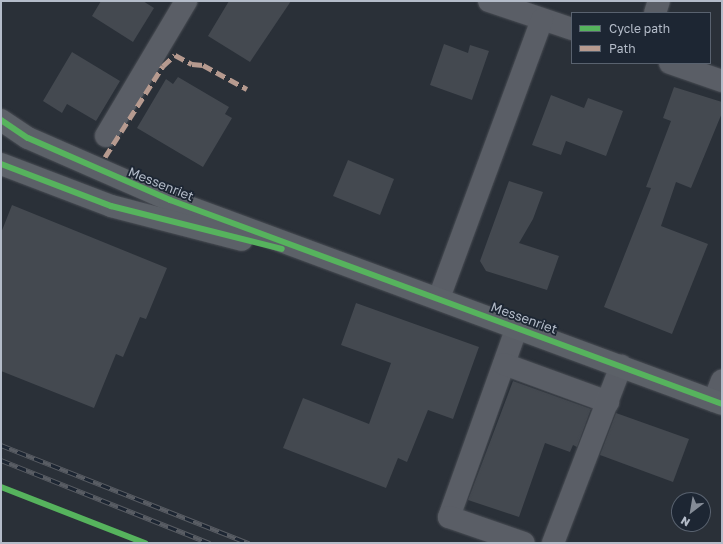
<!DOCTYPE html>
<style>
body{margin:0}
#map{position:relative;width:723px;height:544px;overflow:hidden;background:#2a3038;font-family:"Golos Text",sans-serif}
div>[style]{position:absolute}
.building>*{inset:0;background:#444950}
.roads{filter:drop-shadow(0 0 1px #484c53) drop-shadow(0 0 1px #484c53)}
.minor>*{height:22px;margin:-11px;padding:0 11px;transform-origin:11px;border-radius:11px;background:#5a5e66}
.major>*{height:22px;margin:-11px;padding:0 11px;transform-origin:11px;border-radius:11px;background:#5c6168}
.rail>*{height:4.5px;margin-top:-2.25px;transform-origin:0;background:repeating-linear-gradient(90deg,#1d2633 0 9px,#595d64 0 18px);box-sizing:border-box;border-block:1px solid #595d64}
.quiet>*{height:5px;margin-top:-2.5px;transform-origin:0;background:repeating-linear-gradient(90deg,#b69a8f 0 10px,transparent 0 15px)}
.cycleway>*{height:6px;margin:-3px;padding:0 3px;transform-origin:3px;border-radius:3px;background:#56b35d}
span{translate:-50% -50%;white-space:nowrap;text-align:center;line-height:1.15;-webkit-text-stroke:3.5px #1d2633;paint-order:stroke}
.street-label{font-size:13px;color:#b4bcc9}
.frame{position:absolute;inset:0;border:2px solid #b4bcc9;pointer-events:none}
.legend{position:absolute;left:571px;top:12px;width:140px;height:52px;box-sizing:border-box;background:#1d2633;border:1px solid #59626f;margin:0;padding:5px 7px;list-style:none;font-size:12px;color:#b4bcc9}
.legend li{display:flex;align-items:center;gap:8px;height:20px}
.legend b{width:20px;border:1px solid #59626f}
.north{position:absolute;left:671px;top:492px;width:40px;height:40px;box-sizing:border-box;background:#1d2633;border:1px solid #59626f;border-radius:50%;rotate:211deg;font-size:11px;font-weight:700;line-height:16px;text-align:center;color:#b4bcc9}
.north::after{content:'';display:block;margin:auto;width:14px;height:18px;background:#848b96;clip-path:polygon(50% 0,100% 100%,50% 72%,0 100%)}
</style>
<div id="map">
<div class="building">
<i style="clip-path:polygon(101px 1px,143px 1px,154px 8px,133px 42px,92px 16px)"></i>
<i style="clip-path:polygon(229px 1px,291px 1px,250px 62px,208px 36px)"></i>
<i style="clip-path:polygon(444px 44px,468px 53px,470px 45px,489px 51px,472px 100px,430px 85px)"></i>
<i style="clip-path:polygon(72px 52px,120px 81px,96px 121px,67px 104px,62px 113px,43px 101px)"></i>
<i style="clip-path:polygon(178px 77px,229px 107px,225px 114px,232px 118px,203px 167px,137px 128px,166px 79px,173px 84px)"></i>
<i style="clip-path:polygon(674px 87px,722px 102px,722px 113px,691px 188px,676px 182px,661px 226px,708px 244px,672px 334px,604px 307px,651px 188px,646px 187px,671px 121px,663px 118px)"></i>
<i style="clip-path:polygon(551px 95px,584px 108px,588px 98px,623px 111px,606px 156px,566px 141px,561px 155px,532px 145px)"></i>
<i style="clip-path:polygon(348px 160px,394px 179px,380px 215px,333px 196px)"></i>
<i style="clip-path:polygon(509px 181px,543px 192px,533px 219px,519px 243px,559px 256px,547px 290px,486px 271px,480px 261px)"></i>
<i style="clip-path:polygon(12px 205px,167px 268px,146px 319px,140px 317px,123px 357px,116px 354px,94px 408px,1px 371px,1px 233px)"></i>
<i style="clip-path:polygon(356px 303px,479px 347px,453px 419px,428px 410px,407px 462px,398px 458px,386px 488px,283px 448px,303px 398px,369px 424px,391px 363px,341px 345px)"></i>
<i style="clip-path:polygon(513px 381px,591px 409px,577px 447px,573px 445px,570px 452px,545px 443px,519px 517px,468px 500px)"></i>
<i style="clip-path:polygon(616px 413px,689px 439px,673px 482px,600px 455px)"></i>
</div>
<div class="roads">
<div class="minor">
<i style="left:489px;top:1px;width:88px;rotate:18.6deg"></i>
<i style="left:655px;top:13px;width:13px;rotate:-72deg"></i>
<i style="left:670px;top:63px;width:55px;rotate:19.1deg"></i>
<i style="left:106px;top:136px;width:157px;rotate:-59.3deg"></i>
<i style="left:439px;top:298px;width:297px;rotate:-69.7deg"></i>
<i style="left:517px;top:327px;width:202px;rotate:109.7deg"></i>
<i style="left:449px;top:517px;width:79px;rotate:19.1deg"></i>
<i style="left:504px;top:364px;width:111px;rotate:20.1deg"></i>
<i style="left:714px;top:401px;width:22px;rotate:-69deg"></i>
<i style="left:553px;top:543px;width:190px;rotate:-69deg"></i>
</div>
<div class="major">
<i style="left:1px;top:120px;width:32px;rotate:34deg"></i>
<i style="left:28px;top:138px;width:155px;rotate:23.6deg"></i>
<i style="left:170px;top:200px;width:588px;rotate:20.28deg"></i>
<i style="left:1px;top:164px;width:118px;rotate:20.9deg"></i>
<i style="left:111px;top:206px;width:135px;rotate:14.5deg"></i>
</div>
</div>
<div class="rail">
<i style="left:1px;top:445px;width:267px;rotate:21.6deg"></i>
<i style="left:1px;top:460px;width:225px;rotate:21.7deg"></i>
</div>
<div class="quiet">
<i style="left:105px;top:157px;width:108px;rotate:-57.5deg"></i>
<i style="left:163px;top:66px;width:16px;rotate:-43deg"></i>
<i style="left:175px;top:55px;width:19px;rotate:28deg"></i>
<i style="left:192px;top:64px;width:11px;rotate:5deg"></i>
<i style="left:203px;top:65px;width:50px;rotate:28.6deg"></i>
</div>
<div class="cycleway">
<i style="left:1px;top:120px;width:32px;rotate:34deg"></i>
<i style="left:28px;top:138px;width:155px;rotate:23.6deg"></i>
<i style="left:170px;top:200px;width:588px;rotate:20.28deg"></i>
<i style="left:1px;top:164px;width:118px;rotate:20.9deg"></i>
<i style="left:111px;top:206px;width:176px;rotate:14.1deg"></i>
<i style="left:1px;top:487px;width:155px;rotate:21.3deg"></i>
</div>
<div class="street-label">
<span style="left:161px;top:184px;rotate:22deg">Messenriet</span>
<span style="left:524px;top:318px;rotate:20deg">Messenriet</span>
</div>
<div class="frame"></div>
<ul class="legend">
<li><b style="height:5px;background:#56b35d"></b>Cycle path</li>
<li><b style="height:5px;background:#b69a8f"></b>Path</li>
</ul>
<div class="north">N</div>
</div>
